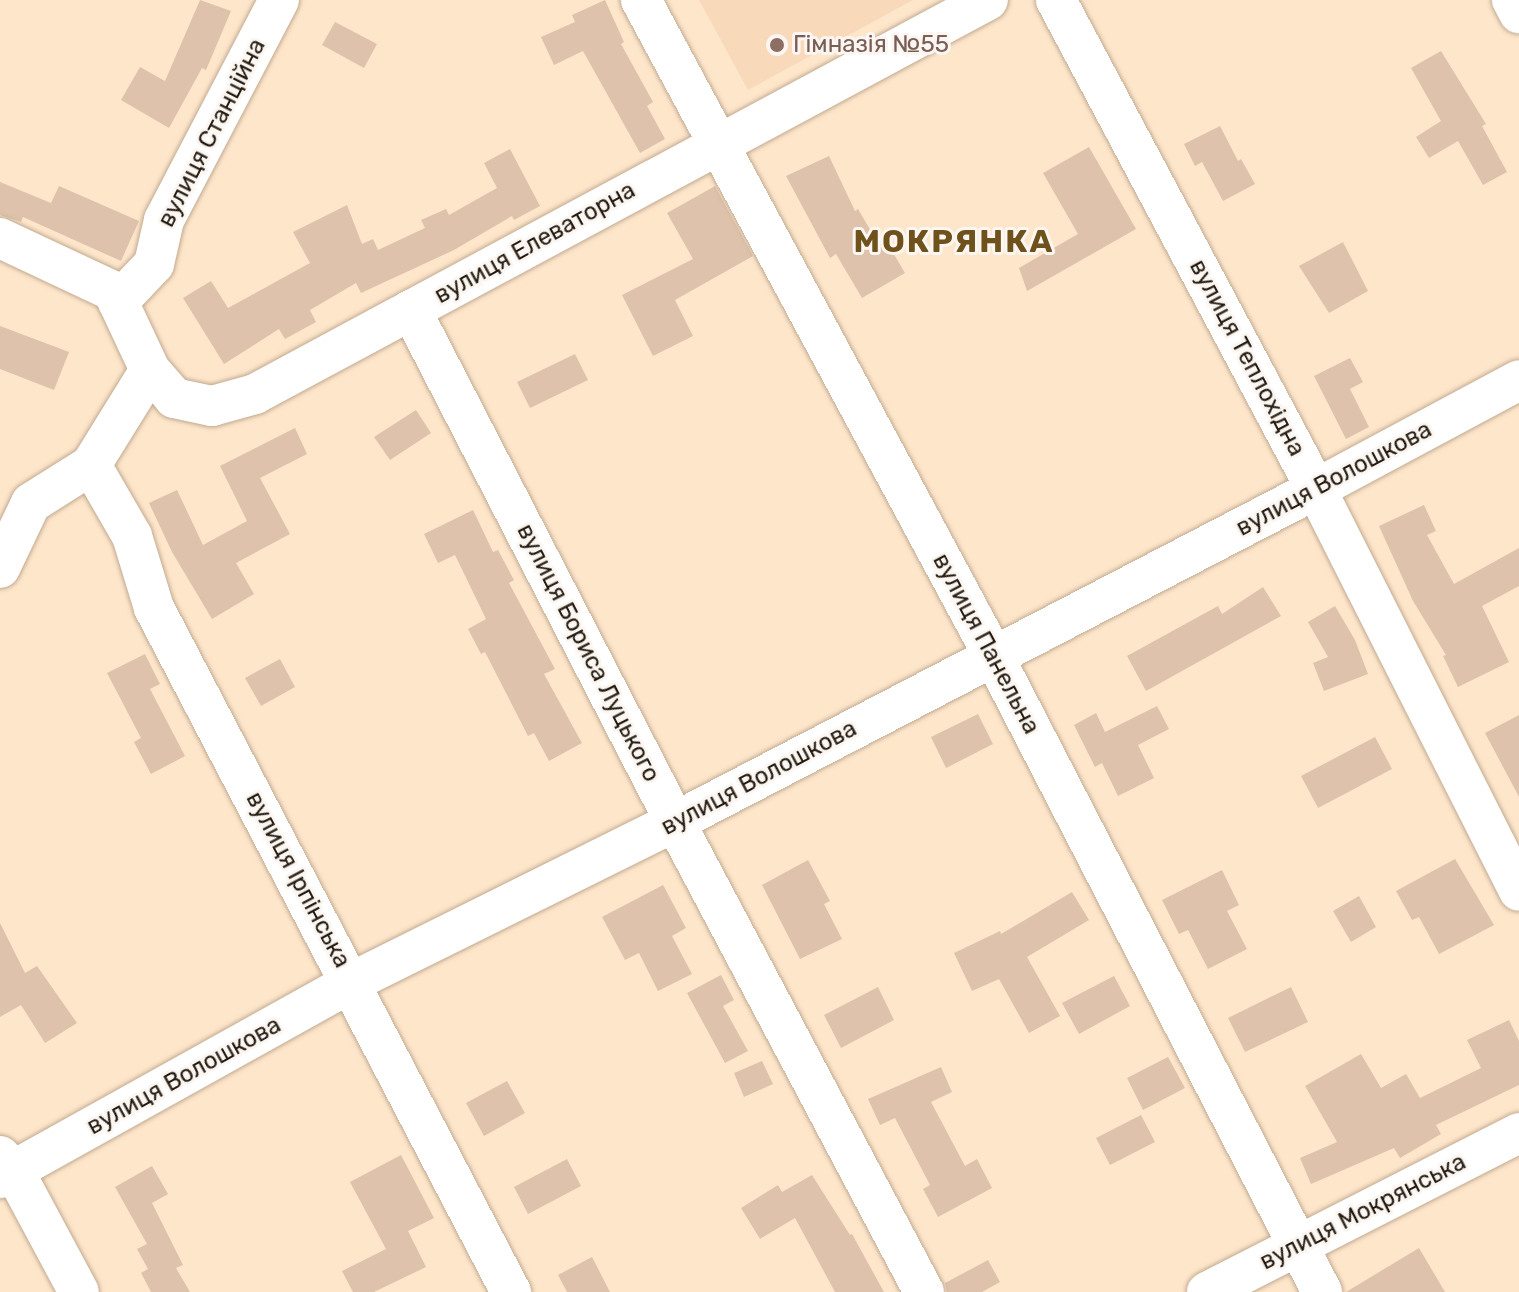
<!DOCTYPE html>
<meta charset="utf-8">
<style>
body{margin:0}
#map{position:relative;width:1519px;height:1292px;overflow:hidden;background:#fee6cb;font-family:Rubik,sans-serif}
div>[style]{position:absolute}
.built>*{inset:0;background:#f8daba}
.building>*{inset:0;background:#dec2ac}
.roads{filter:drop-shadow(0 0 2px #c1aa90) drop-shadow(0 0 2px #c1aa90)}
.minor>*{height:40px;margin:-20px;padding:0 20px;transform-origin:20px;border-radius:20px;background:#fff}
.dots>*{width:22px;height:22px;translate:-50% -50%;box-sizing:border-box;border:4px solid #fbf6f1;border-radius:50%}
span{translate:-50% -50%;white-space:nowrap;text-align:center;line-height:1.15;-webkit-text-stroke:6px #fbf6f1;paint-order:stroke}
.education-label{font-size:24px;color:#785e54}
.left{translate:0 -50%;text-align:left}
.street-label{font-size:24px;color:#231b11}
.district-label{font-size:32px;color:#6e511b;font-weight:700;letter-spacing:2px}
</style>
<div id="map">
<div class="built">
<i style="clip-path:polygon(699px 0,913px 0,748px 90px)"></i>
</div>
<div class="building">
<i style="clip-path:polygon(200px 0,231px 11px,206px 70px,202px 68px,169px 128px,121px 100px,140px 67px,165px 81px)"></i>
<i style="clip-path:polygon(605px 0,624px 42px,621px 44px,653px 102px,647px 106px,665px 139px,640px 153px,583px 51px,554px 65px,541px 37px,575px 22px,572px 15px)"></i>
<i style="clip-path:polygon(335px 22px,377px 44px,364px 68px,322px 45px)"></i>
<i style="clip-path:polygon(1441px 51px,1486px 124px,1482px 126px,1507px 172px,1483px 185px,1458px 141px,1429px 158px,1416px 137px,1441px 121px,1411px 68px)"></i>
<i style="clip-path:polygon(1220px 126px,1238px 161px,1241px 159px,1255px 184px,1223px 201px,1202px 162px,1195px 166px,1184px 144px)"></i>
<i style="clip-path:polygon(1089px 147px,1136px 229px,1027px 291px,1019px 268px,1078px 234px,1043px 173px)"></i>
<i style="clip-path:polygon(510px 149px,540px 206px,514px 220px,512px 216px,454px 250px,361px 293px,356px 283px,310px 310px,316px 322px,285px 339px,279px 329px,224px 364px,183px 298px,211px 281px,228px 308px,310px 263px,293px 232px,347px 205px,362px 244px,373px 239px,378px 250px,425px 228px,421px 220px,446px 209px,449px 215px,497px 188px,484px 163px)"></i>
<i style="clip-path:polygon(829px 156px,855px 211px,858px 209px,878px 243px,885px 239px,905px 273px,862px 298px,836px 254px,830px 258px,786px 176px)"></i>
<i style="clip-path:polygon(0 182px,51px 203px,59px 186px,139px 221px,121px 261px,23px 217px,21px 222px,0 215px)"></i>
<i style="clip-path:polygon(715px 186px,753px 256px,675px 300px,693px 336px,653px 356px,622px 295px,693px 259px,667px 213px)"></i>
<i style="clip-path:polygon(1343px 242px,1368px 291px,1329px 313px,1299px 266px)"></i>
<i style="clip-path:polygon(0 326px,69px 352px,54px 390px,0 369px)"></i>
<i style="clip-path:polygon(575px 354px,588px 380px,530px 408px,517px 382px)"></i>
<i style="clip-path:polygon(1350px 358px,1363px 382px,1350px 389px,1369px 427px,1346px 439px,1314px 376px)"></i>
<i style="clip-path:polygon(416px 410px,431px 433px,390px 460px,374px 437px)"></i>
<i style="clip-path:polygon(295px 428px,307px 454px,260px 478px,290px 534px,236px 563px,254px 594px,212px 619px,172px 552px,149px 503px,177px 490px,203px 545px,247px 521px,220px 466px)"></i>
<i style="clip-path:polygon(1424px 505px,1436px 531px,1427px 535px,1454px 584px,1519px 548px,1519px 586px,1482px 606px,1509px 662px,1458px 687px,1443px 656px,1446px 655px,1413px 601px,1379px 526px)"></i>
<i style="clip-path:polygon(473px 510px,493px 552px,498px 550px,514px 580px,509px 583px,555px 669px,544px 674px,582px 743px,549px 761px,534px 733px,528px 736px,485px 652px,481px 654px,468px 629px,486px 619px,455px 555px,438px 563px,424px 534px)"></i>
<i style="clip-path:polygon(1263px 587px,1281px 616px,1146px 691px,1127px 656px,1218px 606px,1222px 614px)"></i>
<i style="clip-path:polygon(1335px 606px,1355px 640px,1368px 674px,1324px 691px,1313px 663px,1328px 657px,1308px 622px)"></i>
<i style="clip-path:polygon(145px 654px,160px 684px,150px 689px,185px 756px,151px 774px,134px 742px,141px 738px,107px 673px)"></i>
<i style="clip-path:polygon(280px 659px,295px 687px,261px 706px,245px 678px)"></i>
<i style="clip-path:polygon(1157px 706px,1169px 729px,1138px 745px,1154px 778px,1118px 796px,1102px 763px,1095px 767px,1074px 725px,1096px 713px,1105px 732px)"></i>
<i style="clip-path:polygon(978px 714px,993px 744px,946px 768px,931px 737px)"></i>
<i style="clip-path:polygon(1519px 715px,1519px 797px,1485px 733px)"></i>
<i style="clip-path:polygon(1375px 737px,1392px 769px,1318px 808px,1301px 776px)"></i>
<i style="clip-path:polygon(1455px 859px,1494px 925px,1439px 954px,1419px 917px,1412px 920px,1396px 891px)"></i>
<i style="clip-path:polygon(808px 860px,830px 901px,824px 904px,842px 939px,800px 959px,762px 885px)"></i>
<i style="clip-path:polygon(1222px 870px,1239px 905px,1227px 911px,1247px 949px,1208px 969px,1188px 930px,1179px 934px,1162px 900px)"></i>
<i style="clip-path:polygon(663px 885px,686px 928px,672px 936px,692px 974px,658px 991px,639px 953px,625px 960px,602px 917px)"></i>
<i style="clip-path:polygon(1072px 892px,1089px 920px,1027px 957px,1060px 1016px,1029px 1033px,999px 979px,972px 991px,954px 953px,1000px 931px,1001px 934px)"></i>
<i style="clip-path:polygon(1359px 896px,1376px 927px,1351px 942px,1333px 911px)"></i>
<i style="clip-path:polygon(0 923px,25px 973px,37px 966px,77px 1023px,45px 1043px,21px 1005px,0 1017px)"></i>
<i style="clip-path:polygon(721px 975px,734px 1000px,723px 1006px,748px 1051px,725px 1063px,687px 993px)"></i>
<i style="clip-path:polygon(1114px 976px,1130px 1006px,1079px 1034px,1062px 1003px)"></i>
<i style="clip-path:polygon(878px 987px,894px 1020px,841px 1048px,824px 1015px)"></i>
<i style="clip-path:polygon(1291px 987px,1308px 1022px,1245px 1052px,1228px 1018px)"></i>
<i style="clip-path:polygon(1509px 1020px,1519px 1041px,1519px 1085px,1436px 1125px,1441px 1134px,1400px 1158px,1394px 1148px,1311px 1184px,1300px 1158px,1337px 1142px,1305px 1086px,1361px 1054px,1381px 1088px,1406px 1074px,1420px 1098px,1481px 1068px,1467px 1040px)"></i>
<i style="clip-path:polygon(1168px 1057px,1185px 1088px,1143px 1110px,1127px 1078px)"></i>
<i style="clip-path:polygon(762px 1061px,773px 1084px,744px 1097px,734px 1073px)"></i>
<i style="clip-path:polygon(941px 1067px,952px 1092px,931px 1102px,965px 1166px,977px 1159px,992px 1188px,938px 1217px,923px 1189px,930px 1185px,895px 1118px,880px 1125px,868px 1099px)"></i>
<i style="clip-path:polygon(507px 1081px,525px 1113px,484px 1136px,466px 1103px)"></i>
<i style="clip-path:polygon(1141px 1115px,1155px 1142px,1110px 1165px,1096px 1138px)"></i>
<i style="clip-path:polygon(401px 1155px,434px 1218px,408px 1231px,426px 1267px,374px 1292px,353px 1292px,342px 1271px,386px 1249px,350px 1182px)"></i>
<i style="clip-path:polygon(567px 1159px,581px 1186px,528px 1214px,514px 1187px)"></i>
<i style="clip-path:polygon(152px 1166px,168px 1194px,152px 1203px,183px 1265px,176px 1268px,190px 1292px,151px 1292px,141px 1273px,148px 1269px,137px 1249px,147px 1244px,115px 1187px)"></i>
<i style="clip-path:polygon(812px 1175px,850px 1235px,852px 1234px,884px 1292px,835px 1292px,795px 1218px,760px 1239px,741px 1208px,778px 1185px,782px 1192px)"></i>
<i style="clip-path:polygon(1419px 1248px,1445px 1292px,1346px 1292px)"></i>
<i style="clip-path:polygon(592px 1257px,610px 1292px,567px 1292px,558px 1275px)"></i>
<i style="clip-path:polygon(988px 1260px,1000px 1282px,982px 1292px,947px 1292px,945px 1283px)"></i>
</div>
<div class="roads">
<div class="minor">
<i style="left:641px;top:0;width:744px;rotate:61.75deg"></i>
<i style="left:993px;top:655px;width:717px;rotate:62.68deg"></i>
<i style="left:1056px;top:0;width:554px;rotate:62deg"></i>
<i style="left:1316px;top:489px;width:450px;rotate:63.2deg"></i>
<i style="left:1512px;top:0;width:15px;rotate:62deg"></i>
<i style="left:0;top:238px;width:125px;rotate:25.1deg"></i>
<i style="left:113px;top:291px;width:87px;rotate:64.9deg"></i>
<i style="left:150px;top:370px;width:37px;rotate:49deg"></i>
<i style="left:174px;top:398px;width:39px;rotate:12deg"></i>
<i style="left:212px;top:406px;width:45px;rotate:-15.6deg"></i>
<i style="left:255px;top:394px;width:832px;rotate:-28.26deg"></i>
<i style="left:118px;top:302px;width:52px;rotate:-46.5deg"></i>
<i style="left:154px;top:264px;width:45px;rotate:-77.2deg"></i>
<i style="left:164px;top:220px;width:248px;rotate:-62.4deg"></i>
<i style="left:411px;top:310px;width:576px;rotate:62.72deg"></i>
<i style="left:675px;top:822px;width:532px;rotate:62.09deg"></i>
<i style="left:91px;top:465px;width:82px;rotate:60deg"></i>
<i style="left:132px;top:536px;width:75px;rotate:73deg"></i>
<i style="left:154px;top:608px;width:772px;rotate:62.44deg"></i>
<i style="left:0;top:568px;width:72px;rotate:-64.5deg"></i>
<i style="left:31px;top:503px;width:71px;rotate:-32.3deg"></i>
<i style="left:91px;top:465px;width:112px;rotate:-58.2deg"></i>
<i style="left:0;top:1156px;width:21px;rotate:47deg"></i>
<i style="left:14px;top:1171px;width:137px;rotate:61.8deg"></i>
<i style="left:0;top:1178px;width:403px;rotate:-29.1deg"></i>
<i style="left:352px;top:982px;width:360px;rotate:-26.4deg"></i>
<i style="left:675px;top:822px;width:722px;rotate:-27.45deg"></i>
<i style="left:1316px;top:489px;width:230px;rotate:-28.2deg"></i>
<i style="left:1207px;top:1292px;width:350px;rotate:-27deg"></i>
</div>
</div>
<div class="dots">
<i style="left:777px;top:45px;background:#8d6e63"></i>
</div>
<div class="education-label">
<span class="left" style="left:793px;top:45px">Гімназія №55</span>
</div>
<div class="street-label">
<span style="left:212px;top:133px;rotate:-63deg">вулиця Станційна</span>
<span style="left:535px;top:243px;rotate:-29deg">вулиця Елеваторна</span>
<span style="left:1247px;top:358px;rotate:62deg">вулиця Теплохідна</span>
<span style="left:1334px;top:479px;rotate:-28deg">вулиця Волошкова</span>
<span style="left:986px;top:644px;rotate:62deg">вулиця Панельна</span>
<span style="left:588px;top:653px;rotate:63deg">вулиця Бориса Луцького</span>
<span style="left:759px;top:778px;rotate:-28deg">вулиця Волошкова</span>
<span style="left:298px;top:880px;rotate:62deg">вулиця Ірпінська</span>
<span style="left:184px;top:1076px;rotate:-29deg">вулиця Волошкова</span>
<span style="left:1363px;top:1212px;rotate:-27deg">вулиця Мокрянська</span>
</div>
<div class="district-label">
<span style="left:954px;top:241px">МОКРЯНКА</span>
</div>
</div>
